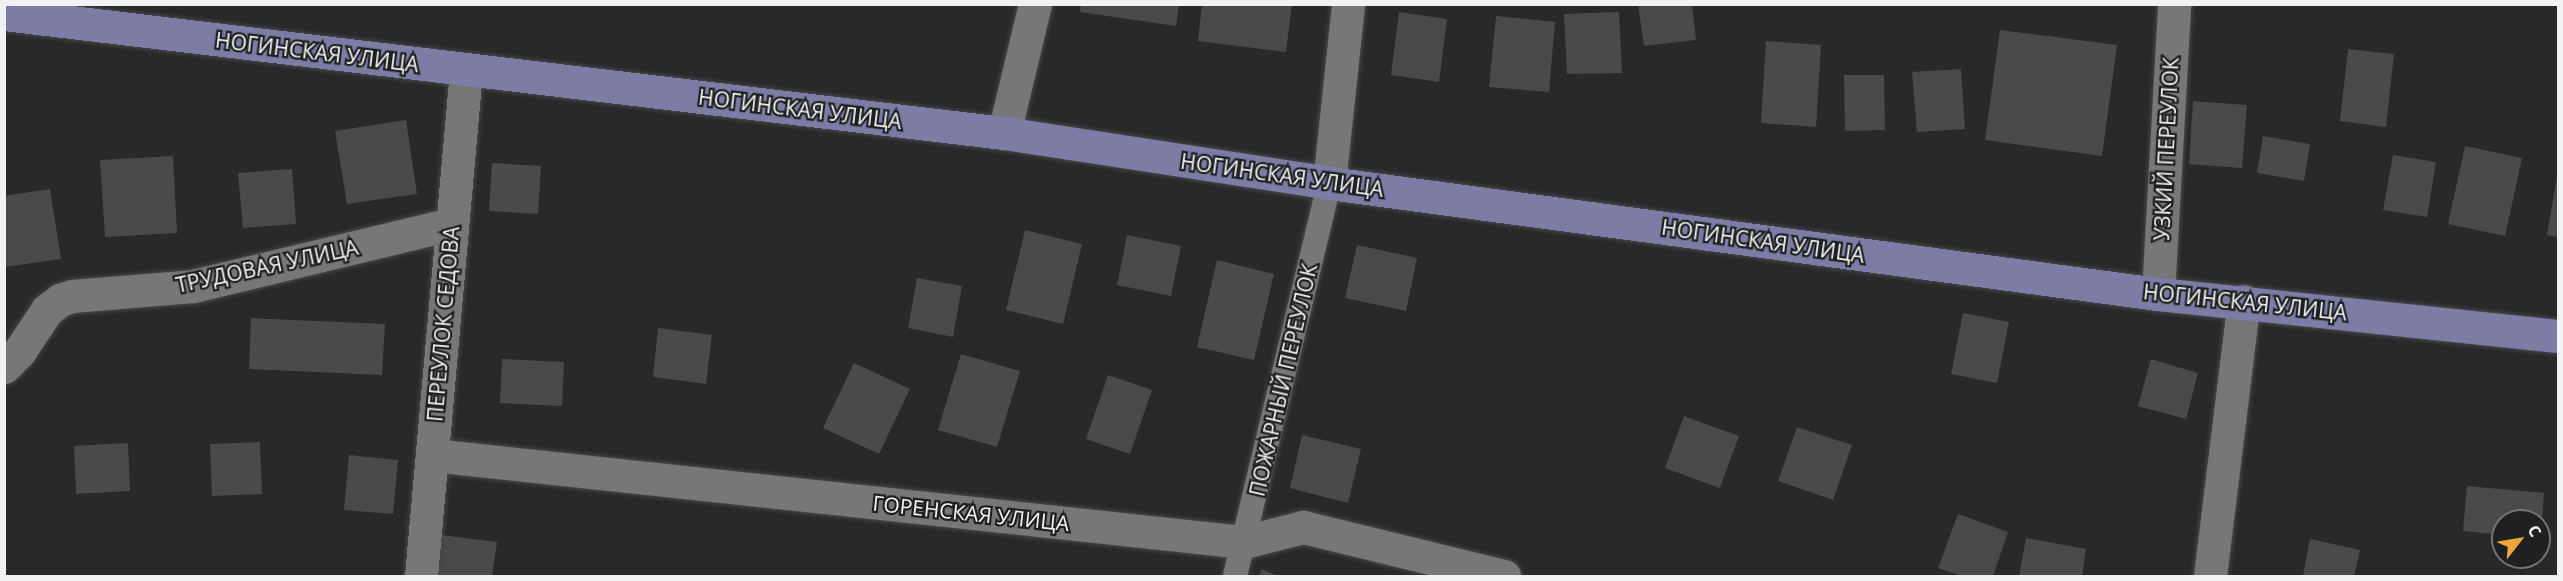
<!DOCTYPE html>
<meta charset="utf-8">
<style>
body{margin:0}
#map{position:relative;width:2563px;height:581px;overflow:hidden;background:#29292c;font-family:"Open Sans",sans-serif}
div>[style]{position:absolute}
.building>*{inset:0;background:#4a4a4c}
.roads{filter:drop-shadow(0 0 2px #48484a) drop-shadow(0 0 2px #48484a)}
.service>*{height:24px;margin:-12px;padding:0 12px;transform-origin:12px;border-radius:12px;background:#77777a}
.minor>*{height:33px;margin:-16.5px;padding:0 16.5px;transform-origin:16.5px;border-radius:16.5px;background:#77777a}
.primary>*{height:33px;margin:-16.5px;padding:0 16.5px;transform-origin:16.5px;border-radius:16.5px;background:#7c7ca5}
span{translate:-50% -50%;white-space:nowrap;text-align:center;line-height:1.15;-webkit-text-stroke:4.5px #1f2022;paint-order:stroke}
.street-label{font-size:21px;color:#f2f2f4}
.frame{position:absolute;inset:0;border:6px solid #f2f2f4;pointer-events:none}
.north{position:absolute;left:2491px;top:509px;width:60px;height:60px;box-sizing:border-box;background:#1f2022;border:2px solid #737476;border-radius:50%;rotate:59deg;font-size:16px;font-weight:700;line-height:24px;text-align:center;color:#f2f2f4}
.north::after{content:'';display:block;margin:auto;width:21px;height:27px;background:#efa73d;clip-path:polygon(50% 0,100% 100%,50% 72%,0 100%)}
</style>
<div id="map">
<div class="building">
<i style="clip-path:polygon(1081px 4px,1179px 4px,1176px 26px,1080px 12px)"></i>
<i style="clip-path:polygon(1202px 4px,1292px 4px,1286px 52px,1198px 41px)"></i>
<i style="clip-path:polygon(1638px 4px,1692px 4px,1696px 40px,1644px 46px)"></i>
<i style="clip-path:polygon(1399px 12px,1447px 19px,1439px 82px,1391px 75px)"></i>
<i style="clip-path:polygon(1619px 12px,1622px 73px,1567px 74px,1564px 14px)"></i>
<i style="clip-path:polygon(1496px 16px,1555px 22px,1549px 92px,1489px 87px)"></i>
<i style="clip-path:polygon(2000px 30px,2117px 45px,2102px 156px,1985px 140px)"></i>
<i style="clip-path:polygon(1766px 41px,1821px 45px,1816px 127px,1761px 123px)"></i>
<i style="clip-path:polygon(2348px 49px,2394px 54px,2386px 127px,2340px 121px)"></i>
<i style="clip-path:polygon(1961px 69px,1965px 129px,1917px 132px,1912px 72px)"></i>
<i style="clip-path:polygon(1844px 75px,1884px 75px,1885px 130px,1845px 131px)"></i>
<i style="clip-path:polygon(2193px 101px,2247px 105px,2242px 168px,2189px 164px)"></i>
<i style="clip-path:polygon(406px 120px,417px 194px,347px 204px,335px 131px)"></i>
<i style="clip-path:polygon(2263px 136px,2310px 144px,2304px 181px,2257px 173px)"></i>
<i style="clip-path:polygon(2465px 146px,2522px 158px,2505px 236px,2448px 224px)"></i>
<i style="clip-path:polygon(2393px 155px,2436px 162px,2427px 217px,2383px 210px)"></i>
<i style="clip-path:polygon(173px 156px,177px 233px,105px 237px,100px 160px)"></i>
<i style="clip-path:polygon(492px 163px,541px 166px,538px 214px,489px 211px)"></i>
<i style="clip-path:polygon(292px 169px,296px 224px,243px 228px,238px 173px)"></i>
<i style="clip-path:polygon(2557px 176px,2558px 177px,2558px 237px,2547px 235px)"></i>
<i style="clip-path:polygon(50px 189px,61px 259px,4px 267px,4px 196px)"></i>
<i style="clip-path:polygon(1025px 230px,1082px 244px,1063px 324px,1006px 310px)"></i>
<i style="clip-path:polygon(1127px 235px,1181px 246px,1171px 296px,1117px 285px)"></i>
<i style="clip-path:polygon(1357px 245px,1417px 258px,1406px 311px,1345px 298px)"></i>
<i style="clip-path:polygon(1217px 260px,1274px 274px,1254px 360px,1197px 347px)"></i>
<i style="clip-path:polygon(917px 278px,962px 286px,953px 337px,908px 328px)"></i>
<i style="clip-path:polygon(1963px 313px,2009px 322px,1997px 383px,1951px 374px)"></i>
<i style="clip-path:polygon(251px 318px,385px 324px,382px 375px,249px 369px)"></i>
<i style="clip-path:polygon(658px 328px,712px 335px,706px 384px,653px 377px)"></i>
<i style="clip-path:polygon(961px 354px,1020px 371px,997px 447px,938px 430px)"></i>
<i style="clip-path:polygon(502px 359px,564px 362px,562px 406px,500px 403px)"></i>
<i style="clip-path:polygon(2151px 359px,2198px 373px,2186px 419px,2138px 406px)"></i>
<i style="clip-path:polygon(854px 363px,910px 389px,879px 454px,823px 428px)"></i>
<i style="clip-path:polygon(1108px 375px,1152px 390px,1130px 454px,1086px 439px)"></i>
<i style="clip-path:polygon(1684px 416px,1739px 436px,1720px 488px,1665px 468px)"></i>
<i style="clip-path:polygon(1797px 427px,1852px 445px,1833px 500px,1778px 481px)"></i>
<i style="clip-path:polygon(1302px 435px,1361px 449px,1348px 503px,1290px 488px)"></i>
<i style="clip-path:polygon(260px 442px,262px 494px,212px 496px,210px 444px)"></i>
<i style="clip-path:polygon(128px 443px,130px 491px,76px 494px,74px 446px)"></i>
<i style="clip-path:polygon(349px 455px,398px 460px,393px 514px,344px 510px)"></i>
<i style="clip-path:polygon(2467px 486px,2544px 493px,2541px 533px,2539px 521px,2503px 521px,2503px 535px,2463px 531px)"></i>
<i style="clip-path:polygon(1958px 514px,2008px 532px,1993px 576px,1962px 576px,1938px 568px)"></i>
<i style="clip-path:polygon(441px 535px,497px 542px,492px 576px,437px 576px)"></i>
<i style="clip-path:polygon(2026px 538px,2086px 549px,2082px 576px,2019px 576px)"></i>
<i style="clip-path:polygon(2310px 539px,2360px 550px,2354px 576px,2303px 576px)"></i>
<i style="clip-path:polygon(1262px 569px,1278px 576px,1259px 576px)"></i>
</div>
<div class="roads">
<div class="service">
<i style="left:1235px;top:576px;width:404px;rotate:-76.5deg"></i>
</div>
<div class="minor">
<i style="left:1004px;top:133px;width:133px;rotate:-76.5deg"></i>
<i style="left:1329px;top:183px;width:180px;rotate:-83.9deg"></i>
<i style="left:2158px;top:294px;width:290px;rotate:-86.8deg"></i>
<i style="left:4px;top:367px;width:21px;rotate:-45deg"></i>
<i style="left:19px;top:352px;width:50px;rotate:-56.3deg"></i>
<i style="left:47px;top:310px;width:16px;rotate:-38deg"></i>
<i style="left:60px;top:300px;width:13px;rotate:-18deg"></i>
<i style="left:72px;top:296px;width:121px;rotate:-4.7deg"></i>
<i style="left:193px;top:286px;width:266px;rotate:-13.5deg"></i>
<i style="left:432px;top:455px;width:817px;rotate:6.12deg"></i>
<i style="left:1244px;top:542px;width:61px;rotate:-14.3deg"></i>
<i style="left:1303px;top:527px;width:207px;rotate:13.7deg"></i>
<i style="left:421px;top:576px;width:507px;rotate:-84.91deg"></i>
<i style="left:2210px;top:576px;width:277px;rotate:-83deg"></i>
</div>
<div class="primary">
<i style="left:4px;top:14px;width:1007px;rotate:6.79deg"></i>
<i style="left:1004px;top:133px;width:329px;rotate:8.7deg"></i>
<i style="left:1329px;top:183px;width:836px;rotate:7.63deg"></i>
<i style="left:2158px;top:294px;width:402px;rotate:6deg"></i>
</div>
</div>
<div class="street-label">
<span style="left:317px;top:52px;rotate:7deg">НОГИНСКАЯ УЛИЦА</span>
<span style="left:800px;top:109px;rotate:7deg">НОГИНСКАЯ УЛИЦА</span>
<span style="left:2166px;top:149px;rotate:-87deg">УЗКИЙ ПЕРЕУЛОК</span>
<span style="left:1282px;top:175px;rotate:8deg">НОГИНСКАЯ УЛИЦА</span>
<span style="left:1763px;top:241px;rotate:8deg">НОГИНСКАЯ УЛИЦА</span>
<span style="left:267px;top:266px;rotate:-12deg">ТРУДОВАЯ УЛИЦА</span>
<span style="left:2245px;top:302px;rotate:6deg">НОГИНСКАЯ УЛИЦА</span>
<span style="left:443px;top:324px;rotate:-85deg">ПЕРЕУЛОК СЕДОВА</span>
<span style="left:1283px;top:380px;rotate:-77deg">ПОЖАРНЫЙ ПЕРЕУЛОК</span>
<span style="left:971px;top:513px;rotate:6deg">ГОРЕНСКАЯ УЛИЦА</span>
</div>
<div class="frame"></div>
<div class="north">С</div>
</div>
